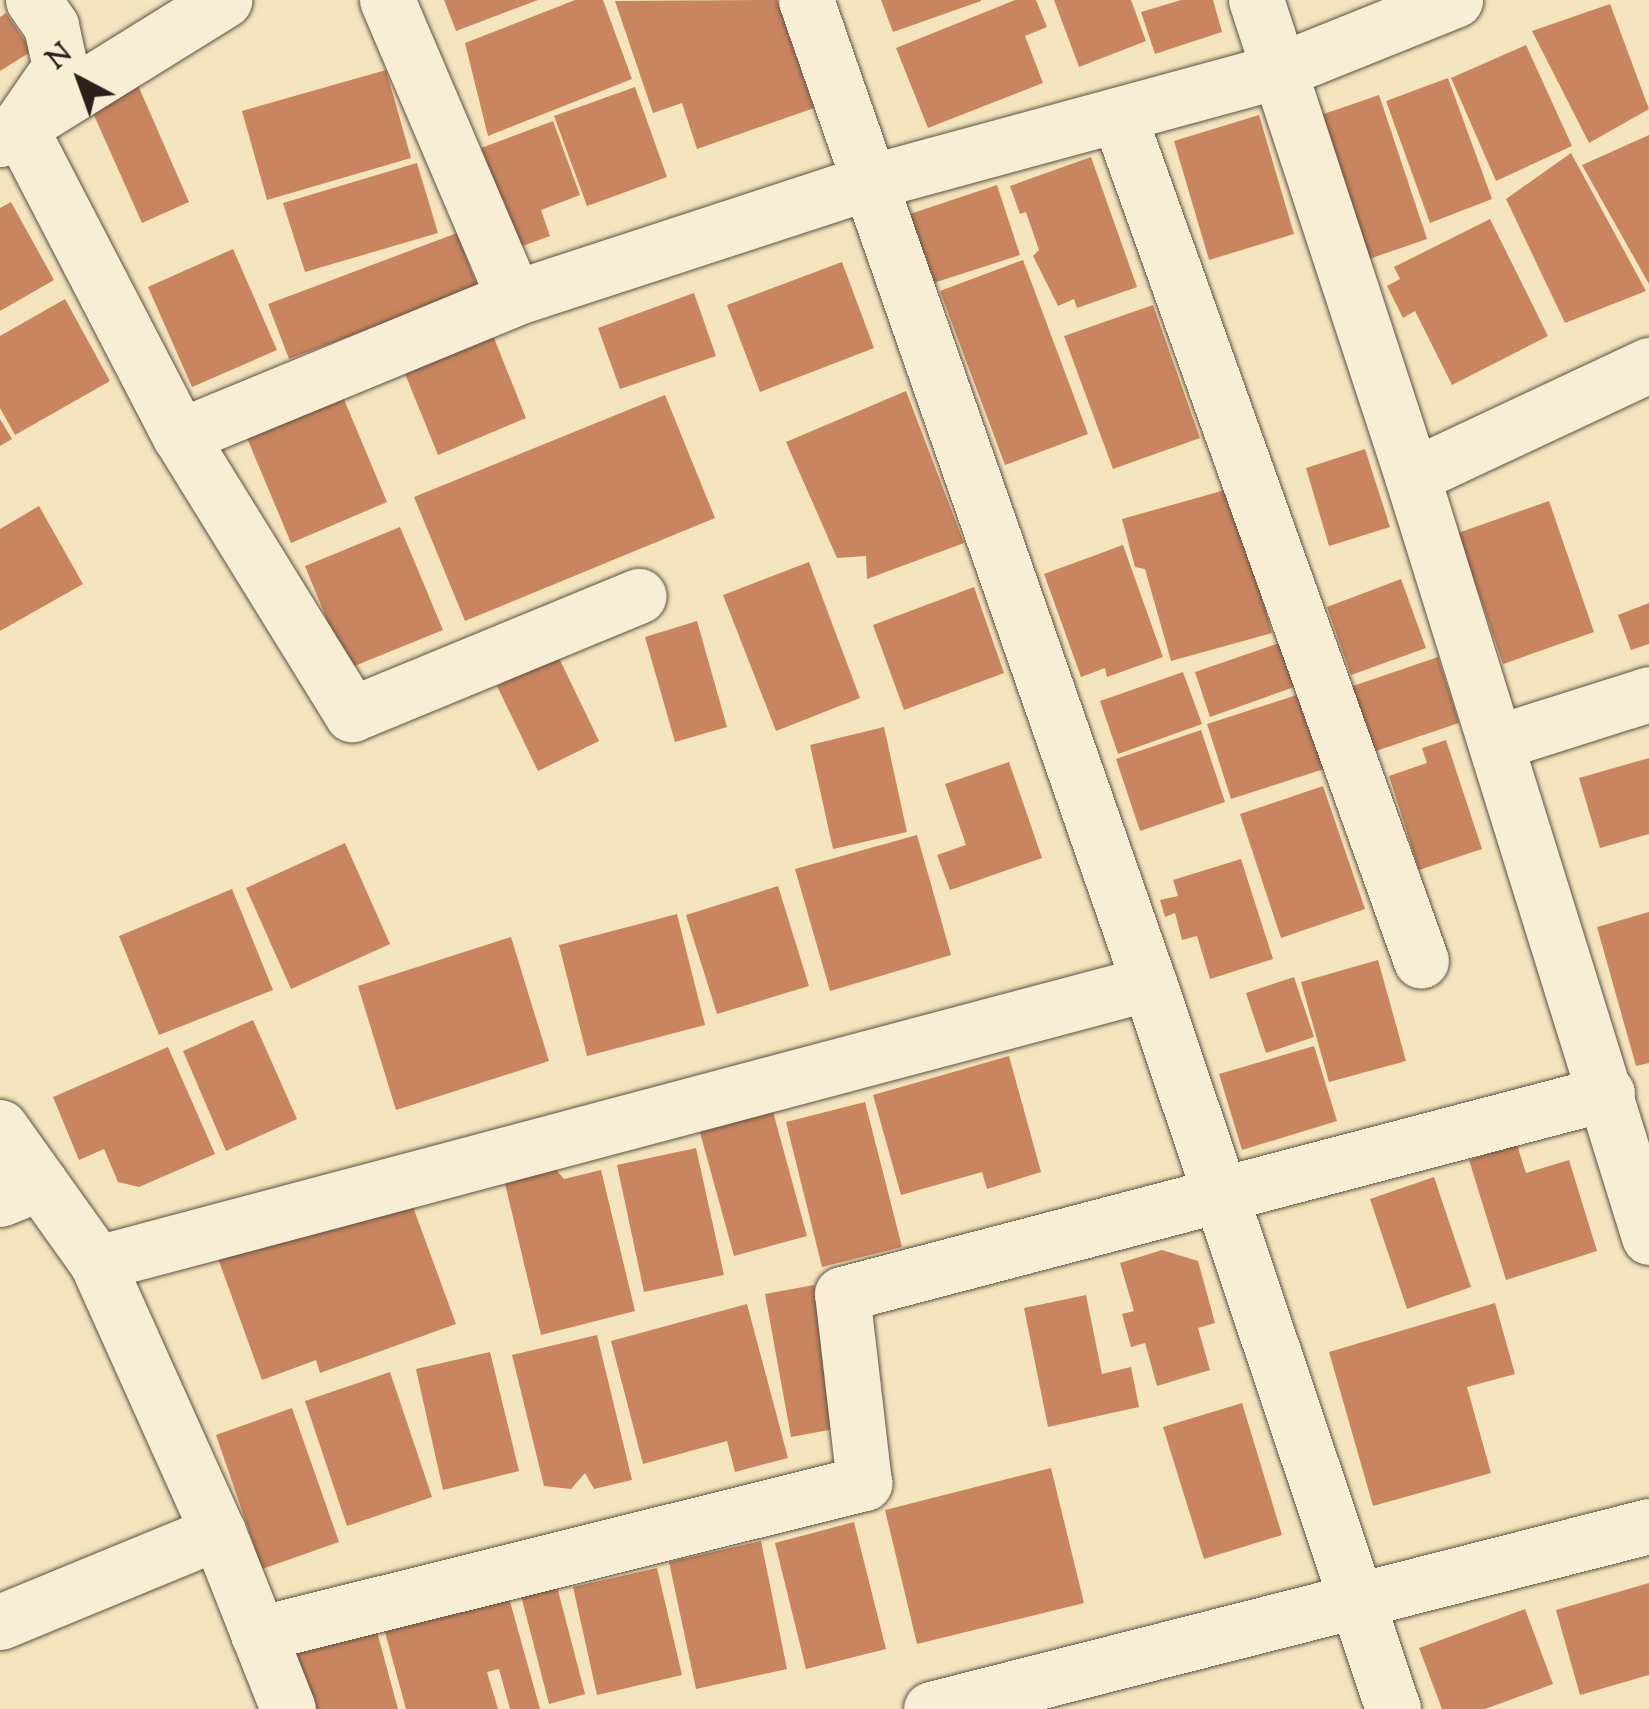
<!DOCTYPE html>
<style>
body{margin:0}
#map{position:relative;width:1649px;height:1709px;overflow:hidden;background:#f5e5be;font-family:"Sorts Mill Goudy",serif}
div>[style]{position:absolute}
.building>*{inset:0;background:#c9855f}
.roads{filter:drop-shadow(0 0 2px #5e5144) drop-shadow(0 0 2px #5e5144)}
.street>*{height:55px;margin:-27.5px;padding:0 27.5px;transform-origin:27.5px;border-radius:27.5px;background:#f8eed5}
.secondary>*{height:55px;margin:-27.5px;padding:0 27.5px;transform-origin:27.5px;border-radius:27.5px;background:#f8eed5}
span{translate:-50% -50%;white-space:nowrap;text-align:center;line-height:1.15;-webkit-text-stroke:8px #f8eed5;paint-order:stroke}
.north{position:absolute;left:30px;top:30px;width:100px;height:100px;-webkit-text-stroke:8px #f8eed5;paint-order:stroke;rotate:319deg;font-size:28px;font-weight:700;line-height:40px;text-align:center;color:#2c201c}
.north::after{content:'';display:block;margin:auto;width:35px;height:45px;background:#2c201c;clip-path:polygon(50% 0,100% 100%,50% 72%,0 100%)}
</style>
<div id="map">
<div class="building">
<i style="clip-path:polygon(444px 0,538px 0,456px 31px)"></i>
<i style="clip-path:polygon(575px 0,603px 0,632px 79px,488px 136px,465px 43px)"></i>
<i style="clip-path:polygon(777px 0,814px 108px,697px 149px,682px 103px,653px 113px,615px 1px)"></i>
<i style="clip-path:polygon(881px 0,981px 0,981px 1px,893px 32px)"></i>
<i style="clip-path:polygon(1015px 0,1036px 0,1047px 27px,1025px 36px,1043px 83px,928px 128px,896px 48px)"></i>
<i style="clip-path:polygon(1054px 0,1131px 0,1146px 41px,1079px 67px)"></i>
<i style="clip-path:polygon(1181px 0,1213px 0,1222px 32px,1155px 54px,1141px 12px)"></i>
<i style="clip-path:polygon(1610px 4px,1649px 109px,1589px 143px,1532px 31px)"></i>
<i style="clip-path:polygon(6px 13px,32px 51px,0 71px,0 17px)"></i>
<i style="clip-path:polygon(1526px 45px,1572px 146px,1496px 181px,1451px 78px)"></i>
<i style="clip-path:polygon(386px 70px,411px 158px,267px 200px,242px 111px)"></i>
<i style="clip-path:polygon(1448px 78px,1492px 199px,1430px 223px,1386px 101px)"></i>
<i style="clip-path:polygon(137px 83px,189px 202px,142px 223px,89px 104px)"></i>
<i style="clip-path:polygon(635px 87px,667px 177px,587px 206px,554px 116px)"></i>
<i style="clip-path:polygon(1379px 95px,1427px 239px,1366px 260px,1318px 116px)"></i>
<i style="clip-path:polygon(1259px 115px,1294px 234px,1209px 260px,1174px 141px)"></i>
<i style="clip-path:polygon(553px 121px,580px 195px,541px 210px,550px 236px,517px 248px,481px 148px)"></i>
<i style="clip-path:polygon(1649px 135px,1649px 284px,1582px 165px)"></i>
<i style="clip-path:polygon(1571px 153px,1646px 291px,1565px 323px,1506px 199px)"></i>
<i style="clip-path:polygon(1091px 157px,1137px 287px,1077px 308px,1074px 299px,1058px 306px,1033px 256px,1039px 250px,1026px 212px,1020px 214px,1010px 186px)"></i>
<i style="clip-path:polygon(417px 163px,438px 233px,305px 272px,283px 203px)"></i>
<i style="clip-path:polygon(997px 185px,1020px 255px,927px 285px,904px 216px)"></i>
<i style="clip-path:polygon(11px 202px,54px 280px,0 311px,0 208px)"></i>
<i style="clip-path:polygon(1490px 219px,1548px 336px,1452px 385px,1415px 311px,1403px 318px,1387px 286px,1400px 279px,1394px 267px)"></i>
<i style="clip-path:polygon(457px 233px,478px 288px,289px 359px,268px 304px)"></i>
<i style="clip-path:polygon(233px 249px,277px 350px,192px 387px,148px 287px)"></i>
<i style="clip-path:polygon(1023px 260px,1088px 434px,1005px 465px,940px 291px)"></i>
<i style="clip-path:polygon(842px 262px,874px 348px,760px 392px,727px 305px)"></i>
<i style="clip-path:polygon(694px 293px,716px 356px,620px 389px,598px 328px)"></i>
<i style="clip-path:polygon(65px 299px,110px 381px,15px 435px,0 408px,0 336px)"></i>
<i style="clip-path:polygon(1153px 305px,1200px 438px,1113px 469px,1064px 336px)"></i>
<i style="clip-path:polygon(492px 333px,526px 418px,438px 455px,403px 369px)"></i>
<i style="clip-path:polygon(906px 391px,964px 543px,867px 579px,866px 556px,837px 558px,786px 442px)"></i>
<i style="clip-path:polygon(665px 395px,715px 518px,465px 621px,414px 497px)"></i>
<i style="clip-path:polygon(343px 397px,387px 502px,291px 543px,247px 438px)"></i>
<i style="clip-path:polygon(0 419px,12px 439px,0 446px)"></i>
<i style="clip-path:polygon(1365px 449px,1390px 527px,1329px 546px,1306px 468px)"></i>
<i style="clip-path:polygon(1232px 488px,1272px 633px,1171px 661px,1145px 569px,1135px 567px,1122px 519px)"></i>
<i style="clip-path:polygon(1549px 501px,1594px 632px,1503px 664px,1458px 533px)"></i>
<i style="clip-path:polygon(39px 506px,83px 584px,0 631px,0 529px)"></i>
<i style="clip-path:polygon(400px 527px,443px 630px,347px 669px,305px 566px)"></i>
<i style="clip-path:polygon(1123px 545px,1163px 657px,1107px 677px,1105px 668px,1081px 677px,1044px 574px)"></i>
<i style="clip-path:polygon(809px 562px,860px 698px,776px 731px,723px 595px)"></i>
<i style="clip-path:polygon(1401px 579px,1426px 648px,1351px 675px,1327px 607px)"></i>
<i style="clip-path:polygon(974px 587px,1004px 673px,904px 710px,873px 625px)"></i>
<i style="clip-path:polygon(1649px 603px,1649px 644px,1631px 650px,1618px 615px)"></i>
<i style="clip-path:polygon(697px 621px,727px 727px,675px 742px,645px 637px)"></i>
<i style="clip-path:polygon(1282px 642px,1297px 686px,1210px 717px,1195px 672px)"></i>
<i style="clip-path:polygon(558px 656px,599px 741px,538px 771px,497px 686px)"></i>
<i style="clip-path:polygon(1438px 657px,1459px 723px,1370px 753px,1347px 688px)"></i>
<i style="clip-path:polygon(1183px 672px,1202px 724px,1118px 754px,1100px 701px)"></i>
<i style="clip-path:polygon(1303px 693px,1327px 768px,1231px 799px,1207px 724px)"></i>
<i style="clip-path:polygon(884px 727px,907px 832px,833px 849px,810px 745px)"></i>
<i style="clip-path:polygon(1201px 730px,1225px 802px,1140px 831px,1116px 759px)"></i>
<i style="clip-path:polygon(1446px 740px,1482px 849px,1419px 870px,1389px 776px,1427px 763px,1422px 748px)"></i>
<i style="clip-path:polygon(1649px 758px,1649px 834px,1600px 848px,1579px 778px)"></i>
<i style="clip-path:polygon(1009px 762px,1042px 858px,950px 890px,937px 855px,966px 845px,945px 784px)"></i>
<i style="clip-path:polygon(1323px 786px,1365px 909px,1281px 938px,1240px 814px)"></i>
<i style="clip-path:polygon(917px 835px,951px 955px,830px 991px,795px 869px)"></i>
<i style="clip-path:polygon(345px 843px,390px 944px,291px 989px,246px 888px)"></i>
<i style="clip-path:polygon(1241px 859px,1273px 959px,1210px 979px,1197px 936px,1182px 940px,1175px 913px,1165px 917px,1160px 900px,1178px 896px,1173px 880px)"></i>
<i style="clip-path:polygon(778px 886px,809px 986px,717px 1014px,686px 915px)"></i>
<i style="clip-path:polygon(232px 889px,273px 990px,159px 1035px,119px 936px)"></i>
<i style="clip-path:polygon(1649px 912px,1649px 1063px,1636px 1066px,1597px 927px)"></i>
<i style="clip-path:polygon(677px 914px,705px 1025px,587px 1056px,559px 945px)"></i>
<i style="clip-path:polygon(511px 937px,549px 1061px,396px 1110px,358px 986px)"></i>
<i style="clip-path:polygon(1378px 960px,1406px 1061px,1329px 1082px,1301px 982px)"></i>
<i style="clip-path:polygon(1294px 977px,1314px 1037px,1266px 1053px,1246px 993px)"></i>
<i style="clip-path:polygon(253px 1020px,297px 1119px,226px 1151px,183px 1051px)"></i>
<i style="clip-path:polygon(1314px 1046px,1337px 1121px,1242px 1150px,1219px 1074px)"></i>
<i style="clip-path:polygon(168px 1047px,215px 1154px,139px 1187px,118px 1182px,104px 1149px,79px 1160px,53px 1097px)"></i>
<i style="clip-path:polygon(1009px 1056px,1041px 1172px,987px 1189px,982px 1172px,901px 1195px,873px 1095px)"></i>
<i style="clip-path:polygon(865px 1102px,902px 1247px,822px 1267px,786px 1122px)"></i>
<i style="clip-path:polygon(772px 1108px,807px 1236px,734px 1256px,699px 1129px)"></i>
<i style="clip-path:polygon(1517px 1145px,1526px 1173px,1569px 1160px,1597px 1251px,1506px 1280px,1469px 1160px)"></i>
<i style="clip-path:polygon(696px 1148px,724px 1275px,644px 1292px,617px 1165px)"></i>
<i style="clip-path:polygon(548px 1160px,564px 1179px,601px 1170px,635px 1311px,541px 1335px,502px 1171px)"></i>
<i style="clip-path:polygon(1434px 1177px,1471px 1287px,1407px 1309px,1370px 1199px)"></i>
<i style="clip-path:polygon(405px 1185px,456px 1324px,320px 1373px,316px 1360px,262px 1380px,216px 1253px)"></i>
<i style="clip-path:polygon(1162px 1250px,1198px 1261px,1215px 1323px,1198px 1328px,1210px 1370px,1157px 1386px,1145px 1343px,1131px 1347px,1122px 1314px,1134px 1311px,1120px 1263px)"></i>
<i style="clip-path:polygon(814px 1285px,840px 1428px,791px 1437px,765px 1294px)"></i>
<i style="clip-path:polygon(1086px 1295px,1102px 1374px,1131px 1367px,1139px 1407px,1048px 1427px,1024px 1308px)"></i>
<i style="clip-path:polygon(1495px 1303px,1515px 1374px,1467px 1387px,1491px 1473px,1373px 1506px,1329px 1352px)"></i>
<i style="clip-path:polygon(747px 1304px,788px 1458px,735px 1472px,727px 1441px,643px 1464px,611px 1341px)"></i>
<i style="clip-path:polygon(597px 1335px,632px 1480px,594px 1489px,585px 1473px,571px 1489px,544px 1486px,512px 1355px)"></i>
<i style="clip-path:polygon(490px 1352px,519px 1471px,443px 1490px,416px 1369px)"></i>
<i style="clip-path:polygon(390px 1372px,432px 1497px,347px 1526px,305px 1401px)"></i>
<i style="clip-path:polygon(1242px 1403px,1282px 1535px,1204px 1559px,1163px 1427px)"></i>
<i style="clip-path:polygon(292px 1408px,339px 1542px,262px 1569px,216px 1435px)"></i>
<i style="clip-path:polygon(1051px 1468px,1084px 1603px,917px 1644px,885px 1510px)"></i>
<i style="clip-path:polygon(854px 1522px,886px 1649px,806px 1669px,775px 1543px)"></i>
<i style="clip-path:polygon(761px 1541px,787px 1669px,696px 1689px,669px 1562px)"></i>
<i style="clip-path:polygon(657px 1568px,682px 1675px,597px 1695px,573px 1587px)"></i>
<i style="clip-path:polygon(554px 1575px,585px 1694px,549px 1704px,518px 1584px)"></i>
<i style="clip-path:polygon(1649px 1583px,1649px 1675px,1580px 1695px,1556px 1610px)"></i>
<i style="clip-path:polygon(506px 1587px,540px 1709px,510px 1709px,499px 1669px,487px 1672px,498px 1709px,406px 1709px,382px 1621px)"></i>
<i style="clip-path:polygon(1525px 1609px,1553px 1684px,1485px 1709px,1442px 1709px,1419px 1648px)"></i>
<i style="clip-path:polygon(376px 1628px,398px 1709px,312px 1709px,296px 1650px)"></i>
</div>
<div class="roads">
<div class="street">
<i style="left:33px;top:0;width:32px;rotate:55deg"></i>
<i style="left:51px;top:26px;width:42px;rotate:77.6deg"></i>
<i style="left:60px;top:67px;width:72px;rotate:124.8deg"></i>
<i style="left:19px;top:126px;width:349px;rotate:62.6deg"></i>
<i style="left:180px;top:436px;width:327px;rotate:58.3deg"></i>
<i style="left:352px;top:714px;width:310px;rotate:-22.4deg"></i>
<i style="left:387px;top:0;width:324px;rotate:66.9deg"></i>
<i style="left:514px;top:298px;width:370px;rotate:-18.1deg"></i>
<i style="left:866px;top:183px;width:427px;rotate:-15.2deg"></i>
<i style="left:1278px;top:71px;width:191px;rotate:-21.9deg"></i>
<i style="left:1256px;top:0;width:501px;rotate:71.85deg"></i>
<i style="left:1412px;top:476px;width:262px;rotate:-25.1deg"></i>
<i style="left:1119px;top:117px;width:896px;rotate:70.31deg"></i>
<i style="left:180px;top:436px;width:361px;rotate:-22.4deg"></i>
<i style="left:1412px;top:476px;width:797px;rotate:72.7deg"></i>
<i style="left:1498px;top:742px;width:158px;rotate:-17.6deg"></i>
<i style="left:1149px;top:983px;width:766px;rotate:71.42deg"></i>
<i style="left:0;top:1127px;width:69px;rotate:54.5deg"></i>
<i style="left:40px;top:1183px;width:43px;rotate:158.2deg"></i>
<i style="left:40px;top:1183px;width:98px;rotate:54.5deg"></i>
<i style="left:97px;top:1263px;width:1089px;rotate:-14.9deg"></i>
<i style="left:1149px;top:983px;width:1041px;rotate:-109.24deg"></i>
<i style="left:97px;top:1263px;width:295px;rotate:65.8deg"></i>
<i style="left:218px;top:1532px;width:190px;rotate:68.4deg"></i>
<i style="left:0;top:1622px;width:236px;rotate:-22.4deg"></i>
<i style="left:258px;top:1634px;width:625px;rotate:-13.99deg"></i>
<i style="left:864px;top:1483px;width:190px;rotate:-96.6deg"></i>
<i style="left:842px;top:1294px;width:791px;rotate:-14.72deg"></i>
<i style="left:931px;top:1709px;width:741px;rotate:-14.3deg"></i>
</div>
<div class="secondary">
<i style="left:0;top:139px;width:264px;rotate:-31.8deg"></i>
</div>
</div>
<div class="north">N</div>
</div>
